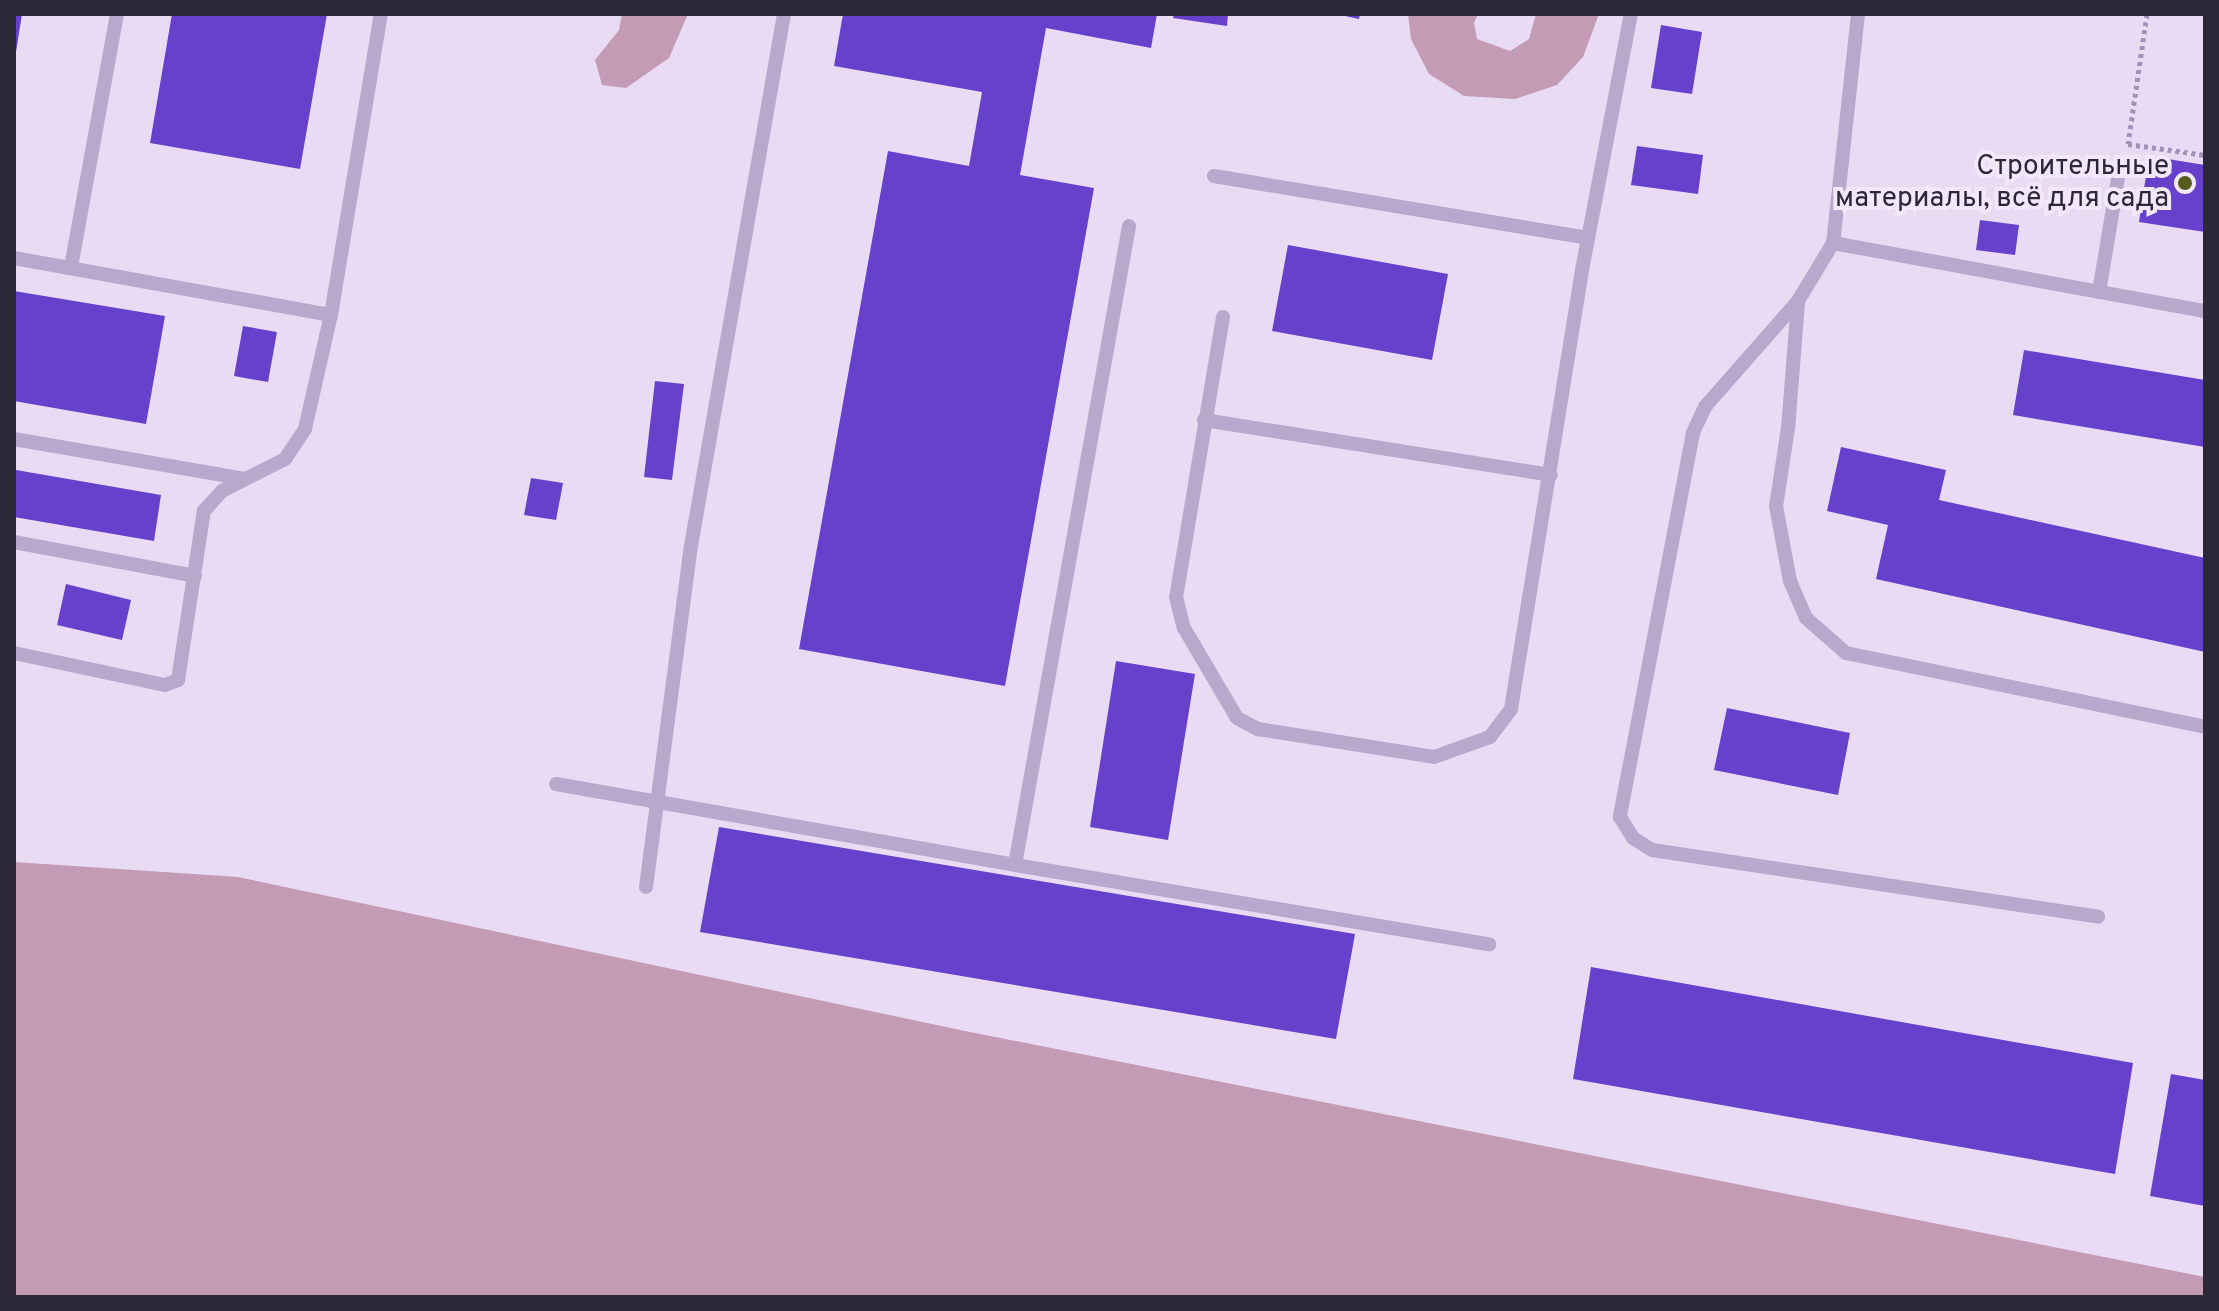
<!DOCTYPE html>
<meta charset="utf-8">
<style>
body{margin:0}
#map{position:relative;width:2219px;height:1311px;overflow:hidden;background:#e9dbf3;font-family:Overpass,sans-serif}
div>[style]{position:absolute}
.green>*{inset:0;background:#c39bb4}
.building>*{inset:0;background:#6741cc}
.path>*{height:5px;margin-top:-2.5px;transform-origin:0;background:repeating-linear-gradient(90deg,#a391b8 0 4px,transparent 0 8px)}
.lane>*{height:14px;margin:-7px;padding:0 7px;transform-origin:7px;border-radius:7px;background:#b9a7cc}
.dots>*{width:22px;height:22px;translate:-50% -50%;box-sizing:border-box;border:4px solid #f3e8fa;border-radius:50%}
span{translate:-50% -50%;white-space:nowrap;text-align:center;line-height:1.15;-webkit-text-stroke:8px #f3e8fa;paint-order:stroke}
.poi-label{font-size:28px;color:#2d2838}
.right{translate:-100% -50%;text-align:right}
.frame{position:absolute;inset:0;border:16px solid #2d2838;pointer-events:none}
</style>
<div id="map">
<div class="green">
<i style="clip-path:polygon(622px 14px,688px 14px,669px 58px,626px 88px,602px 85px,595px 60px,619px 30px)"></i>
<i style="clip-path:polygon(1408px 14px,1478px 14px,1474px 23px,1477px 39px,1510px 51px,1529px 39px,1536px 14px,1599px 14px,1583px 57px,1557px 85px,1515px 99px,1464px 96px,1429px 74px,1411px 39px)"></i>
<i style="clip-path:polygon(14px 862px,238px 877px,965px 1031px,2205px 1277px,2205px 1297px,14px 1297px)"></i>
</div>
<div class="building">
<i style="clip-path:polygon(14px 14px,22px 14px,16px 52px,14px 52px)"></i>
<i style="clip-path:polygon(172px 14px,327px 14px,300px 169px,150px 143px)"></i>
<i style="clip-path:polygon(843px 14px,1157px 14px,1151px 48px,1046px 28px,1020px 175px,1094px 188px,1005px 686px,799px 649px,888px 151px,969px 166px,982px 92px,834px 66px)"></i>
<i style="clip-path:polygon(1174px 14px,1228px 14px,1227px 26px,1173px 18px)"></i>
<i style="clip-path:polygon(1336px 14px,1360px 14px,1359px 19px)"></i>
<i style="clip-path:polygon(1661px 25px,1702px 32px,1692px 94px,1651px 88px)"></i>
<i style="clip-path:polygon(1637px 146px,1703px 155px,1698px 194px,1631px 185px)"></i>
<i style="clip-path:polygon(2149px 156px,2205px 165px,2205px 232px,2139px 222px)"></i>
<i style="clip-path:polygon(1980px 220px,2019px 225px,2015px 255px,1976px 250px)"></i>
<i style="clip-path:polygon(1288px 245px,1448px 274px,1432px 360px,1272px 331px)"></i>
<i style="clip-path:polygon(14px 291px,165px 316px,146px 424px,14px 401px)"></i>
<i style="clip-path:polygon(243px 326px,277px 332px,268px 382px,234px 376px)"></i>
<i style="clip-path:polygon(2024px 350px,2205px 380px,2205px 447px,2013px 415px)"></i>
<i style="clip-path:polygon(655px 381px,684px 384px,672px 480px,644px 477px)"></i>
<i style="clip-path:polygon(1841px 447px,1946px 470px,1939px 500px,2205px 558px,2205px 652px,1876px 579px,1888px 525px,1827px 511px)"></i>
<i style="clip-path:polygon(16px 470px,161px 495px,154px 541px,14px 517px)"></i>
<i style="clip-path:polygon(531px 478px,563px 483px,556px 520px,524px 515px)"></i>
<i style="clip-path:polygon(66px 584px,131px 600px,122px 640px,57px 625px)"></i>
<i style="clip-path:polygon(1116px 661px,1195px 674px,1168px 840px,1090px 827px)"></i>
<i style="clip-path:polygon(1727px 708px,1850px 733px,1838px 795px,1714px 770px)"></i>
<i style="clip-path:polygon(719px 827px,1355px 934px,1336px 1039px,700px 932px)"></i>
<i style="clip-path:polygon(1591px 967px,2133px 1063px,2115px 1174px,1573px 1079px)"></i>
<i style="clip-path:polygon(2171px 1074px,2205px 1080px,2205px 1206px,2150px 1196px)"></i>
</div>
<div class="path">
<i style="left:2147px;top:14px;width:131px;rotate:98.3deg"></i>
<i style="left:2128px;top:144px;width:78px;rotate:8.1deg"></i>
</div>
<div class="lane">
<i style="left:1858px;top:14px;width:230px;rotate:96.2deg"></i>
<i style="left:1833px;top:243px;width:68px;rotate:121.1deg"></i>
<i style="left:1798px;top:301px;width:141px;rotate:131.3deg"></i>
<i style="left:1705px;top:407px;width:29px;rotate:115deg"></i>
<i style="left:1693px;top:433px;width:391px;rotate:100.8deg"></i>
<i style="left:1620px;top:817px;width:25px;rotate:58deg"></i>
<i style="left:1633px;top:838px;width:22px;rotate:32deg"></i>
<i style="left:1652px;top:850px;width:451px;rotate:8.5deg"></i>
<i style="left:1214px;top:176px;width:379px;rotate:9.4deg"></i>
<i style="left:1833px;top:243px;width:378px;rotate:10.4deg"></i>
<i style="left:14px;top:258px;width:322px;rotate:10.2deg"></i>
<i style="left:71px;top:267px;width:257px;rotate:-79.7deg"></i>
<i style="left:2099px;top:292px;width:122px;rotate:-80.5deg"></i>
<i style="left:1798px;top:302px;width:126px;rotate:94.5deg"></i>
<i style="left:1788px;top:428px;width:79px;rotate:98.7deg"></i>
<i style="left:1776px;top:506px;width:76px;rotate:79.4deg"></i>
<i style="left:1790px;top:581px;width:40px;rotate:66.6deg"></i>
<i style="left:1806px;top:618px;width:53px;rotate:41.2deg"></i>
<i style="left:1846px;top:653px;width:367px;rotate:11.6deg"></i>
<i style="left:1223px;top:317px;width:284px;rotate:99.5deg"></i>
<i style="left:1176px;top:597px;width:32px;rotate:76deg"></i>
<i style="left:1184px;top:628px;width:104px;rotate:59.5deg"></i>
<i style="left:1237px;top:718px;width:24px;rotate:28deg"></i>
<i style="left:1258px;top:729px;width:178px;rotate:9deg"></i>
<i style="left:1434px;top:757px;width:59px;rotate:-19.7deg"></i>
<i style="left:1490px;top:737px;width:35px;rotate:-53deg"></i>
<i style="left:1511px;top:709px;width:445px;rotate:-80.8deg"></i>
<i style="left:1582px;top:270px;width:261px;rotate:-79.2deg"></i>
<i style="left:1204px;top:420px;width:351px;rotate:9deg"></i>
<i style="left:14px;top:439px;width:234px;rotate:9.8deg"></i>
<i style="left:14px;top:542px;width:184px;rotate:10.6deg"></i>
<i style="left:14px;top:653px;width:154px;rotate:12deg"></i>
<i style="left:165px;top:685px;width:14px;rotate:-21deg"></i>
<i style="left:178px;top:680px;width:171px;rotate:-81.3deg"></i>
<i style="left:204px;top:511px;width:27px;rotate:-48deg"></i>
<i style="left:222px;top:491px;width:71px;rotate:-26.9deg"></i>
<i style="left:285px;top:459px;width:36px;rotate:-56deg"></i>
<i style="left:305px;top:429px;width:117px;rotate:-77.2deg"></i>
<i style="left:331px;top:315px;width:305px;rotate:-80.6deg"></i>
<i style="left:556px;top:784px;width:466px;rotate:10deg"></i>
<i style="left:1015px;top:865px;width:649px;rotate:-79.88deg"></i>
<i style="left:1015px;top:865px;width:481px;rotate:9.5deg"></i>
<i style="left:646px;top:887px;width:344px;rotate:-82.5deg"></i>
<i style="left:691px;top:546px;width:540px;rotate:-80.08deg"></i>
</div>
<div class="dots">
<i style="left:2185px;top:183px;background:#555c1b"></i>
</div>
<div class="poi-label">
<span class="right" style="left:2169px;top:183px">Строительные<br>материалы, всё для сада</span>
</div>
<div class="frame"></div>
</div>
